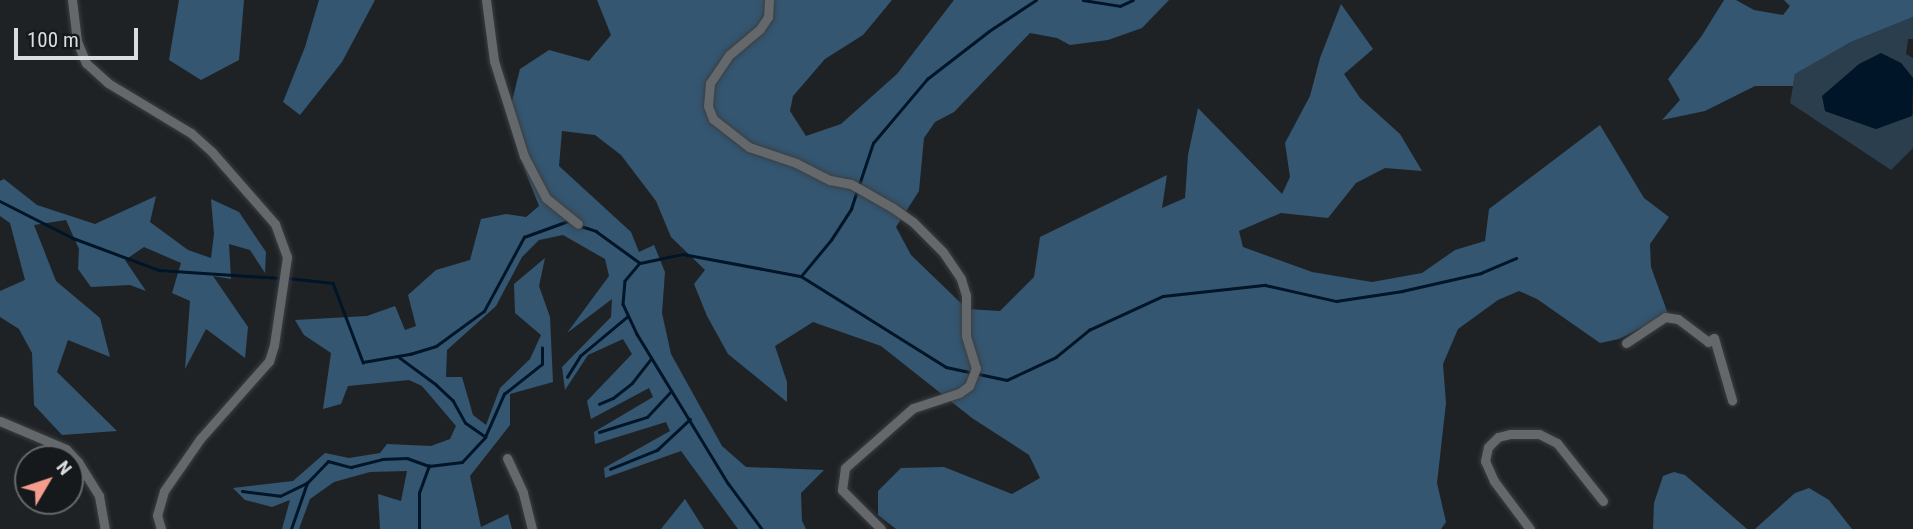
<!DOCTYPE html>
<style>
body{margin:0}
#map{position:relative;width:1913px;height:529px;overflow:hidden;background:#1f2225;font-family:"Roboto Condensed",sans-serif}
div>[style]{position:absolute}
.green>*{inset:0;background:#2a3e4e}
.forest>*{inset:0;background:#345671}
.water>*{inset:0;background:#001527}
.stream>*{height:2.5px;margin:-1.25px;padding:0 1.25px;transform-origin:1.25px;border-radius:1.25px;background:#001527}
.roads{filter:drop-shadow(0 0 2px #3b3e40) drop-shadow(0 0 2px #3b3e40)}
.street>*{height:9px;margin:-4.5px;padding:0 4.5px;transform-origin:4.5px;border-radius:4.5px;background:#64686b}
span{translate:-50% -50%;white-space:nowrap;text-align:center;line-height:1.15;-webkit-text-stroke:7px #16191c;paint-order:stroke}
.north{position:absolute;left:14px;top:445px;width:70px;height:70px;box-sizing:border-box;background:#16191c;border:2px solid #65676a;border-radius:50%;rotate:51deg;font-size:19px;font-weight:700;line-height:28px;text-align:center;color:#dbdddf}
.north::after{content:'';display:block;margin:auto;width:24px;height:32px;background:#f49d8c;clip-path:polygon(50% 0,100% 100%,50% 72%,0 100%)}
.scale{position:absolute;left:14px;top:28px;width:124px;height:32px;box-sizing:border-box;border:4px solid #dbdddf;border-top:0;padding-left:9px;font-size:21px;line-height:24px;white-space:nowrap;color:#dbdddf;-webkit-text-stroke:5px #16191c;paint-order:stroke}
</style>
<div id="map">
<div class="green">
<i style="clip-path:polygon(1913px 17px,1913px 39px,1908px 39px,1906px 54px,1913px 58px,1913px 78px,1901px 63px,1825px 111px,1876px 129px,1913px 115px,1913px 148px,1891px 170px,1790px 103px,1795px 74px,1851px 42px)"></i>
</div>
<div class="forest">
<i style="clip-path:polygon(179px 0,244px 0,239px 60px,201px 80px,169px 60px)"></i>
<i style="clip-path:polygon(319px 0,375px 0,342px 62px,300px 115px,283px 102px,305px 47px)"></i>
<i style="clip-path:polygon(597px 0,892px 0,863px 35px,825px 59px,793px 96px,790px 111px,806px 136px,841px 124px,897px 74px,954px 0,1169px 0,1142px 28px,1108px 40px,1070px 45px,1057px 38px,1030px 33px,954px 112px,935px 122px,924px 138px,919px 191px,896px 227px,911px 255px,967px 309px,1000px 311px,1034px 277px,1040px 237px,1167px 175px,1162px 208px,1185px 198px,1188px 155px,1198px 108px,1282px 194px,1290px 177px,1285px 143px,1310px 96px,1320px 58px,1341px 4px,1373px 49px,1344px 74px,1360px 98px,1400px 134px,1422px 171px,1385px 168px,1356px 183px,1328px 218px,1281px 213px,1239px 231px,1243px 247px,1312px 272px,1372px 282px,1422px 273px,1455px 250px,1485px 241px,1489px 209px,1600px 125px,1644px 198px,1669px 217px,1650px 244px,1651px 267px,1668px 314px,1619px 339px,1600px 343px,1537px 299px,1519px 291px,1498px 300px,1458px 329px,1443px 364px,1446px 403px,1437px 483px,1446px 522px,1441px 529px,896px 529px,878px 515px,878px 491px,901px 468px,944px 467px,1012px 494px,1040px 478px,1029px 455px,972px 418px,881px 346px,813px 322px,775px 346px,787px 382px,787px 402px,728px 354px,707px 316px,694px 284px,705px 270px,671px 237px,656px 201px,621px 155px,595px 135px,562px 131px,559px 166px,631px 232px,639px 252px,654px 245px,665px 272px,662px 313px,671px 354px,722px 446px,746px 467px,824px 470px,801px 493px,802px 521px,806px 529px,738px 529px,681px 451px,605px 478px,604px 468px,670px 431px,666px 422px,595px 444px,594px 432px,653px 397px,649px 388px,591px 419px,587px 401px,632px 354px,623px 339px,588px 355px,565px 390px,562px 367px,611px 317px,612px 299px,567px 333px,609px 276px,605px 259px,563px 235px,539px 240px,522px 257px,496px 306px,447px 350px,446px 377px,462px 377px,473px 415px,486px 425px,500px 388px,530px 359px,541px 335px,515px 313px,514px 284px,545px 258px,539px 286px,550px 317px,553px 382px,510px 394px,510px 425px,470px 476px,481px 527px,508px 514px,512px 529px,380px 529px,378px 494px,401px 501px,407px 471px,370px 472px,334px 482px,310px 499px,299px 529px,282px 529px,290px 500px,272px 507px,245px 500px,233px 488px,293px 481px,325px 453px,349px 458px,380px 453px,387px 444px,431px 446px,450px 439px,456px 426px,422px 386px,409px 380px,348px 386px,341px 404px,323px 409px,331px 353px,304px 335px,295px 320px,367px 316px,395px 306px,405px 330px,416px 326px,408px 295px,436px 270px,470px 260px,481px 219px,506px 214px,526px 217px,539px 206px,523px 165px,509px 113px,520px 69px,549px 50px,589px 61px,611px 35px)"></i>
<i style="clip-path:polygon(1724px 0,1736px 0,1754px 10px,1783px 15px,1790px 6px,1784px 0,1913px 0,1913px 17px,1851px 42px,1795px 74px,1793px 86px,1755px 86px,1705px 111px,1662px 120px,1680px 100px,1668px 79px,1701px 37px)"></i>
<i style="clip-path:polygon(4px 179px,37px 205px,95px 224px,156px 196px,150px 222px,188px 250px,211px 258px,214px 234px,211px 199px,239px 212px,266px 252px,265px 273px,250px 250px,229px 244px,231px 279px,213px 276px,248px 327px,245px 358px,206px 329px,185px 369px,190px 301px,172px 293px,181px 263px,144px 247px,125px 260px,146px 291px,130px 285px,91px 287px,78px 269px,79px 249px,66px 220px,34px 225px,56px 281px,100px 318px,110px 357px,68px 340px,57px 372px,117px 431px,62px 435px,34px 405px,32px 353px,19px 329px,0 317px,0 291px,25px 280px,10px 223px,0 216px,0 181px)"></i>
<i style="clip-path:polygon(1674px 472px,1685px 475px,1747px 529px,1653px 529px,1654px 503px,1663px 476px)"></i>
<i style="clip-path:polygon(1809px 488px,1829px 500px,1852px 529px,1755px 529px,1795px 493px)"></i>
<i style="clip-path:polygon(685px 499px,704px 529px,661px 529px)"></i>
</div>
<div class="water">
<i style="clip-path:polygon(1881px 53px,1901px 63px,1913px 78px,1912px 116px,1876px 129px,1825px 111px,1822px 96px,1859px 64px)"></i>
</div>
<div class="stream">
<i style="left:1083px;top:0;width:37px;rotate:9deg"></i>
<i style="left:1120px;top:6px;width:14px;rotate:-25deg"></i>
<i style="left:859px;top:185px;width:44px;rotate:-71.6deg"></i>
<i style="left:873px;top:143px;width:84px;rotate:-49.8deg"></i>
<i style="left:927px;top:79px;width:78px;rotate:-37.7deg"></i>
<i style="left:989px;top:31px;width:56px;rotate:-33.4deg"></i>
<i style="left:0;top:201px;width:82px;rotate:26.9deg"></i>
<i style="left:73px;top:238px;width:92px;rotate:20.4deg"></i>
<i style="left:159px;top:270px;width:122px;rotate:3.8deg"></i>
<i style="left:581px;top:226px;width:16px;rotate:18deg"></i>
<i style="left:596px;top:231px;width:54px;rotate:36deg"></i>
<i style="left:640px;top:263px;width:23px;rotate:130deg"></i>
<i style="left:625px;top:281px;width:23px;rotate:95deg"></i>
<i style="left:623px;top:304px;width:33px;rotate:65deg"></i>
<i style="left:637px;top:334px;width:175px;rotate:58.6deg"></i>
<i style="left:728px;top:483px;width:57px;rotate:53.5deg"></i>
<i style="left:640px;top:263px;width:44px;rotate:-11.8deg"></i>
<i style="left:683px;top:254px;width:120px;rotate:10.6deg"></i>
<i style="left:801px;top:276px;width:171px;rotate:32.1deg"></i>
<i style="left:946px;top:367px;width:62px;rotate:12deg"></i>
<i style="left:1007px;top:380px;width:54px;rotate:-25.1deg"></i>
<i style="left:1056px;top:357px;width:43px;rotate:-39.3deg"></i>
<i style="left:1089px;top:330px;width:81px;rotate:-24.7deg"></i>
<i style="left:1163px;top:296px;width:103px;rotate:-6.2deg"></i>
<i style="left:1265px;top:285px;width:73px;rotate:12.7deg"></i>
<i style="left:1336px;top:301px;width:67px;rotate:-8.6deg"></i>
<i style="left:1402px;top:291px;width:81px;rotate:-12.8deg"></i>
<i style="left:1481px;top:273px;width:38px;rotate:-23deg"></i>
<i style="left:802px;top:275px;width:45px;rotate:-50.4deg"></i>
<i style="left:831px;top:240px;width:37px;rotate:-57deg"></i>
<i style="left:851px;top:209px;width:19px;rotate:-72deg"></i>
<i style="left:288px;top:278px;width:45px;rotate:6.3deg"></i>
<i style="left:333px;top:283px;width:85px;rotate:69.2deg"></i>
<i style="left:363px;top:362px;width:48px;rotate:-9.7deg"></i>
<i style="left:410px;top:354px;width:27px;rotate:-17deg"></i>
<i style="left:436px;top:346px;width:59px;rotate:-36.1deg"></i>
<i style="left:484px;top:311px;width:84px;rotate:-61.6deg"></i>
<i style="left:524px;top:237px;width:47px;rotate:-20deg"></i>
<i style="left:567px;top:377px;width:25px;rotate:-58deg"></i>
<i style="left:580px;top:356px;width:62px;rotate:-39.8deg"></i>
<i style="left:599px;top:404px;width:15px;rotate:-23deg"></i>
<i style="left:613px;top:398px;width:24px;rotate:-38deg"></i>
<i style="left:632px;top:383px;width:31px;rotate:-52deg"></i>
<i style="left:599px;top:432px;width:50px;rotate:-17.4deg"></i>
<i style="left:647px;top:417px;width:35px;rotate:-47deg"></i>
<i style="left:485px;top:437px;width:47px;rotate:-66.2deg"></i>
<i style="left:504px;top:394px;width:48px;rotate:-38.3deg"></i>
<i style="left:542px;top:364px;width:16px;rotate:-90deg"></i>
<i style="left:610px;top:469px;width:51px;rotate:-22deg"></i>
<i style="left:657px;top:450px;width:45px;rotate:-43.2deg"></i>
<i style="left:242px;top:491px;width:38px;rotate:7deg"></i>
<i style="left:280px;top:496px;width:30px;rotate:-26deg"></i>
<i style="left:307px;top:483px;width:30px;rotate:-46deg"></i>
<i style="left:328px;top:461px;width:24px;rotate:15deg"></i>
<i style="left:351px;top:467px;width:32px;rotate:-14deg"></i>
<i style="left:382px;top:459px;width:25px;rotate:-2deg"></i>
<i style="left:407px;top:458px;width:23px;rotate:20deg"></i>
<i style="left:429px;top:466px;width:33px;rotate:-7deg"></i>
<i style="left:462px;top:462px;width:34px;rotate:-47deg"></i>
<i style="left:485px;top:437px;width:24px;rotate:-145deg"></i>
<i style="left:465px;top:423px;width:25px;rotate:-119deg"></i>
<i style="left:453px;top:401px;width:23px;rotate:-137deg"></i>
<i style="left:436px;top:385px;width:47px;rotate:-143.6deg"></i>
<i style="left:291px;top:529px;width:49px;rotate:-70.8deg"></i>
<i style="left:419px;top:529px;width:36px;rotate:-90deg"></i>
<i style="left:419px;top:493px;width:29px;rotate:-70deg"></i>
</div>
<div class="roads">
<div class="street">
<i style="left:72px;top:0;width:41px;rotate:83deg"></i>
<i style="left:77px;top:41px;width:24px;rotate:68deg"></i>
<i style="left:86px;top:63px;width:30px;rotate:42deg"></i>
<i style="left:108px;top:83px;width:97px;rotate:31.1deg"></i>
<i style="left:191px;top:133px;width:28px;rotate:42deg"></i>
<i style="left:212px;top:152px;width:96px;rotate:48.8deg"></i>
<i style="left:275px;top:224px;width:35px;rotate:70deg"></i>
<i style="left:287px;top:257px;width:89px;rotate:98.4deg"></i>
<i style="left:274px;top:345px;width:17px;rotate:107deg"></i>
<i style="left:269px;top:361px;width:104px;rotate:131.5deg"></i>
<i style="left:200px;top:439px;width:63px;rotate:124.7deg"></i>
<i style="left:164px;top:491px;width:25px;rotate:106deg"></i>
<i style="left:157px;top:515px;width:15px;rotate:74deg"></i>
<i style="left:486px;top:0;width:62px;rotate:82.5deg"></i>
<i style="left:494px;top:61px;width:100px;rotate:72.5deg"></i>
<i style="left:524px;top:156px;width:47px;rotate:62.4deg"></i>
<i style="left:546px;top:198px;width:41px;rotate:39.1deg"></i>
<i style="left:769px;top:0;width:17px;rotate:93deg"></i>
<i style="left:768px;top:17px;width:14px;rotate:124deg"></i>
<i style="left:760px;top:29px;width:40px;rotate:140deg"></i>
<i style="left:729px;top:55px;width:34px;rotate:124deg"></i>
<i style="left:710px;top:83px;width:23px;rotate:95deg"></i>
<i style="left:708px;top:106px;width:14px;rotate:69deg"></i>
<i style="left:713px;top:119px;width:46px;rotate:37.9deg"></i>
<i style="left:749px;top:147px;width:50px;rotate:18.8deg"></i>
<i style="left:796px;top:163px;width:38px;rotate:27deg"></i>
<i style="left:830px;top:180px;width:21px;rotate:11deg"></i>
<i style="left:851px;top:184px;width:48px;rotate:29.7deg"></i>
<i style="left:893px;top:208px;width:24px;rotate:35deg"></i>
<i style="left:913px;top:222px;width:42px;rotate:45deg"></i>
<i style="left:943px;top:252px;width:32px;rotate:56deg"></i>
<i style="left:961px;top:279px;width:17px;rotate:73deg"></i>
<i style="left:966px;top:295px;width:41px;rotate:90deg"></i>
<i style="left:966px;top:336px;width:34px;rotate:73deg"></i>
<i style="left:976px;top:368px;width:19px;rotate:111deg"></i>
<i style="left:969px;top:386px;width:12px;rotate:145deg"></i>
<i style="left:959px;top:393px;width:48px;rotate:161.9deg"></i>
<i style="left:913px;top:408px;width:91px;rotate:138.6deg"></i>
<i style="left:845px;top:468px;width:22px;rotate:98deg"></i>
<i style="left:842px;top:490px;width:55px;rotate:45deg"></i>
<i style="left:1626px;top:343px;width:47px;rotate:-33.7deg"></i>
<i style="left:1665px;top:317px;width:13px;rotate:9deg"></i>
<i style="left:1678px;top:319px;width:38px;rotate:37deg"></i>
<i style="left:1708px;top:342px;width:7px;rotate:-34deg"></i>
<i style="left:1714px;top:338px;width:65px;rotate:73.8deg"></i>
<i style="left:0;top:421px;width:72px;rotate:23deg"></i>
<i style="left:66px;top:449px;width:18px;rotate:47deg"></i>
<i style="left:78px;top:462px;width:40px;rotate:58deg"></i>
<i style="left:99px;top:496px;width:34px;rotate:80deg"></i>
<i style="left:507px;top:458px;width:38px;rotate:65deg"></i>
<i style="left:523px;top:493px;width:37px;rotate:76deg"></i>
<i style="left:1530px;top:529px;width:60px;rotate:-126.9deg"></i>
<i style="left:1494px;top:481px;width:22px;rotate:-114deg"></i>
<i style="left:1485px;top:461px;width:14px;rotate:-78deg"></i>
<i style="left:1488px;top:447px;width:14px;rotate:-45deg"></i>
<i style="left:1498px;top:437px;width:12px;rotate:-14deg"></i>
<i style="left:1510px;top:434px;width:29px"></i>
<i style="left:1539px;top:434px;width:20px;rotate:27deg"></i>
<i style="left:1557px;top:443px;width:74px;rotate:51.6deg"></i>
</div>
</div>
<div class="north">N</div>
<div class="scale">100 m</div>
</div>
